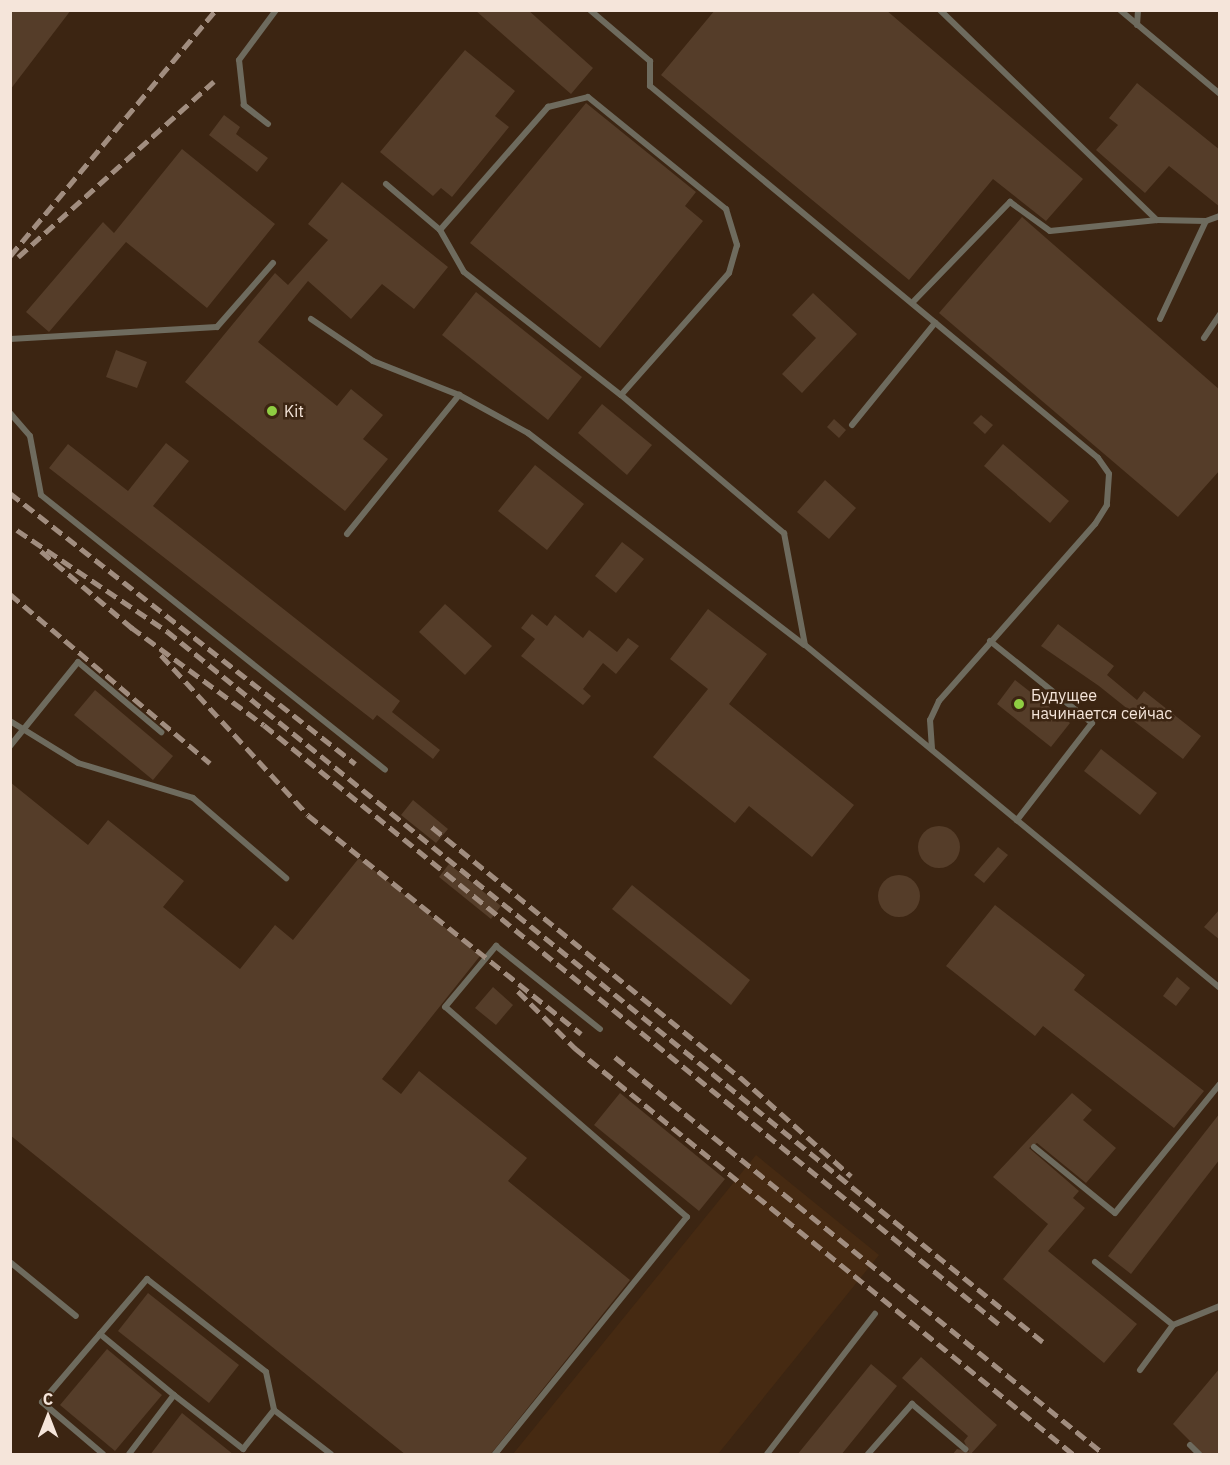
<!DOCTYPE html>
<meta charset="utf-8">
<style>
body{margin:0}
#map{position:relative;width:1230px;height:1465px;overflow:hidden;background:#3c2512;font-family:"IBM Plex Sans",sans-serif}
div>[style]{position:absolute}
.built>*{inset:0;background:#462a12}
.building>*{inset:0;background:#553d29}
.round{border-radius:50%}
.lane>*{height:6px;margin:-3px;padding:0 3px;transform-origin:3px;border-radius:3px;background:#6e6b5e}
.rail>*{height:4.5px;margin-top:-2.25px;transform-origin:0;background:repeating-linear-gradient(90deg,#a18d7f 0 12px,transparent 0 18px)}
.dots>*{width:16px;height:16px;translate:-50% -50%;box-sizing:border-box;border:3px solid #3c2512;border-radius:50%}
span{translate:-50% -50%;white-space:nowrap;text-align:center;line-height:1.15;-webkit-text-stroke:5px #3c2512;paint-order:stroke}
.poi-label{font-size:16px;color:#f5e5da}
.left{translate:0 -50%;text-align:left}
.frame{position:absolute;inset:0;border:12px solid #f5e5da;pointer-events:none}
.north{position:absolute;left:18px;top:1387px;width:60px;height:60px;-webkit-text-stroke:4px #3c2512;paint-order:stroke;rotate:0deg;font-size:16px;font-weight:700;line-height:24px;text-align:center;color:#f5e5da}
.north::after{content:'';display:block;margin:auto;width:21px;height:27px;background:#f5e5da;clip-path:polygon(50% 0,100% 100%,50% 72%,0 100%)}
</style>
<div id="map">
<div class="built">
<i style="clip-path:polygon(756px 1155px,879px 1255px,718px 1454px,513px 1454px)"></i>
</div>
<div class="building">
<i style="clip-path:polygon(10px 10px,71px 10px,10px 90px)"></i>
<i style="clip-path:polygon(475px 10px,528px 10px,593px 68px,571px 94px)"></i>
<i style="clip-path:polygon(715px 10px,886px 10px,1083px 179px,1046px 221px,993px 179px,909px 280px,661px 75px)"></i>
<i style="clip-path:polygon(465px 50px,515px 91px,495px 116px,509px 127px,452px 197px,441px 188px,433px 196px,380px 152px)"></i>
<i style="clip-path:polygon(1137px 83px,1220px 150px,1220px 207px,1169px 166px,1145px 193px,1096px 150px,1118px 125px,1109px 118px)"></i>
<i style="clip-path:polygon(586px 103px,696px 192px,685px 206px,703px 221px,600px 348px,470px 243px)"></i>
<i style="clip-path:polygon(224px 115px,240px 127px,236px 134px,268px 158px,257px 172px,209px 135px)"></i>
<i style="clip-path:polygon(182px 149px,275px 224px,207px 308px,126px 242px,49px 332px,26px 312px,103px 222px,114px 233px)"></i>
<i style="clip-path:polygon(342px 182px,448px 267px,414px 309px,382px 284px,351px 319px,308px 281px,258px 342px,337px 406px,351px 389px,383px 415px,363px 439px,388px 459px,345px 511px,185px 382px,275px 273px,288px 285px,328px 240px,308px 224px)"></i>
<i style="clip-path:polygon(1022px 217px,1220px 390px,1220px 470px,1178px 517px,939px 313px)"></i>
<i style="clip-path:polygon(476px 292px,582px 377px,548px 420px,442px 335px)"></i>
<i style="clip-path:polygon(813px 293px,857px 334px,802px 393px,782px 374px,816px 338px,792px 315px)"></i>
<i style="clip-path:polygon(116px 350px,147px 362px,137px 388px,106px 377px)"></i>
<i style="clip-path:polygon(602px 404px,652px 445px,627px 475px,578px 433px)"></i>
<i style="clip-path:polygon(981px 415px,993px 425px,985px 434px,973px 423px)"></i>
<i style="clip-path:polygon(834px 419px,846px 430px,839px 438px,827px 427px)"></i>
<i style="clip-path:polygon(166px 443px,189px 461px,153px 506px,400px 701px,392px 712px,440px 750px,433px 759px,377px 715px,373px 720px,49px 468px,68px 444px,128px 491px)"></i>
<i style="clip-path:polygon(1003px 444px,1069px 501px,1050px 523px,984px 466px)"></i>
<i style="clip-path:polygon(535px 465px,584px 504px,547px 550px,498px 511px)"></i>
<i style="clip-path:polygon(825px 480px,856px 508px,829px 539px,797px 512px)"></i>
<i style="clip-path:polygon(622px 542px,644px 559px,616px 593px,595px 576px)"></i>
<i style="clip-path:polygon(445px 604px,492px 646px,465px 675px,419px 632px)"></i>
<i style="clip-path:polygon(708px 609px,767px 654px,729px 704px,854px 805px,812px 857px,749px 806px,735px 823px,653px 757px,708px 689px,670px 659px)"></i>
<i style="clip-path:polygon(532px 614px,547px 626px,555px 615px,583px 638px,589px 630px,617px 652px,628px 638px,639px 646px,616px 674px,603px 663px,583px 689px,591px 696px,583px 705px,521px 656px,535px 639px,521px 628px)"></i>
<i style="clip-path:polygon(1058px 624px,1114px 666px,1107px 675px,1137px 700px,1144px 691px,1201px 736px,1183px 759px,1126px 715px,1129px 710px,1099px 686px,1041px 646px)"></i>
<i style="clip-path:polygon(1015px 680px,1070px 723px,1051px 747px,997px 704px)"></i>
<i style="clip-path:polygon(95px 690px,173px 756px,153px 780px,74px 715px)"></i>
<i style="clip-path:polygon(1101px 749px,1157px 793px,1140px 815px,1084px 771px)"></i>
<i style="clip-path:polygon(10px 782px,88px 845px,108px 820px,184px 881px,163px 907px,240px 969px,275px 925px,293px 940px,359px 858px,480px 956px,382px 1079px,401px 1094px,419px 1071px,527px 1158px,508px 1181px,630px 1280px,490px 1455px,406px 1455px,10px 1135px)"></i>
<i style="clip-path:polygon(413px 800px,448px 829px,436px 843px,401px 815px)"></i>
<i class="round" style="left:918px;top:826px;width:42px;height:42px"></i>
<i style="clip-path:polygon(998px 847px,1008px 855px,984px 883px,974px 875px)"></i>
<i style="clip-path:polygon(449px 864px,501px 906px,491px 919px,439px 877px)"></i>
<i class="round" style="left:878px;top:875px;width:42px;height:42px"></i>
<i style="clip-path:polygon(632px 885px,750px 980px,731px 1005px,612px 909px)"></i>
<i style="clip-path:polygon(995px 905px,1085px 975px,1074px 990px,1204px 1091px,1174px 1128px,1043px 1026px,1035px 1036px,946px 966px)"></i>
<i style="clip-path:polygon(1220px 909px,1220px 940px,1204px 927px)"></i>
<i style="clip-path:polygon(1177px 977px,1190px 988px,1176px 1006px,1163px 996px)"></i>
<i style="clip-path:polygon(493px 987px,513px 1005px,496px 1025px,475px 1008px)"></i>
<i style="clip-path:polygon(620px 1093px,725px 1179px,699px 1211px,594px 1125px)"></i>
<i style="clip-path:polygon(1072px 1093px,1092px 1110px,1083px 1120px,1116px 1148px,1086px 1183px,1037px 1143px,1029px 1148px,1079px 1191px,1073px 1198px,1085px 1208px,1048px 1251px,1137px 1324px,1104px 1363px,1003px 1279px,1048px 1224px,993px 1177px)"></i>
<i style="clip-path:polygon(1220px 1113px,1220px 1159px,1131px 1274px,1108px 1256px)"></i>
<i style="clip-path:polygon(148px 1293px,239px 1365px,209px 1403px,118px 1331px)"></i>
<i style="clip-path:polygon(107px 1349px,162px 1395px,115px 1451px,60px 1405px)"></i>
<i style="clip-path:polygon(921px 1357px,997px 1425px,970px 1455px,952px 1455px,957px 1449px,969px 1452px,964px 1441px,968px 1436px,902px 1378px)"></i>
<i style="clip-path:polygon(871px 1364px,897px 1386px,841px 1455px,797px 1455px)"></i>
<i style="clip-path:polygon(1220px 1368px,1220px 1455px,1204px 1455px,1173px 1424px)"></i>
<i style="clip-path:polygon(182px 1413px,234px 1455px,150px 1455px)"></i>
</div>
<div class="lane">
<i style="left:590px;top:10px;width:79px;rotate:40.4deg"></i>
<i style="left:650px;top:61px;width:25px;rotate:90deg"></i>
<i style="left:650px;top:86px;width:582px;rotate:39.7deg"></i>
<i style="left:1098px;top:458px;width:19px;rotate:55deg"></i>
<i style="left:1109px;top:474px;width:31px;rotate:94deg"></i>
<i style="left:1107px;top:505px;width:22px;rotate:122deg"></i>
<i style="left:1095px;top:524px;width:236px;rotate:131.4deg"></i>
<i style="left:939px;top:701px;width:21px;rotate:115deg"></i>
<i style="left:930px;top:720px;width:29px;rotate:86deg"></i>
<i style="left:940px;top:10px;width:302px;rotate:44.1deg"></i>
<i style="left:1157px;top:220px;width:49px;rotate:1.2deg"></i>
<i style="left:1120px;top:10px;width:131px;rotate:40deg"></i>
<i style="left:1137px;top:25px;width:15px;rotate:-86deg"></i>
<i style="left:268px;top:124px;width:31px;rotate:-142deg"></i>
<i style="left:244px;top:105px;width:45px;rotate:-96.3deg"></i>
<i style="left:239px;top:60px;width:62px;rotate:-53.5deg"></i>
<i style="left:386px;top:184px;width:71px;rotate:40.4deg"></i>
<i style="left:440px;top:230px;width:48px;rotate:60.3deg"></i>
<i style="left:464px;top:272px;width:199px;rotate:38.1deg"></i>
<i style="left:621px;top:395px;width:214px;rotate:40.3deg"></i>
<i style="left:784px;top:533px;width:114px;rotate:79.4deg"></i>
<i style="left:805px;top:645px;width:538px;rotate:39.57deg"></i>
<i style="left:440px;top:230px;width:164px;rotate:-48.7deg"></i>
<i style="left:548px;top:107px;width:41px;rotate:-14deg"></i>
<i style="left:588px;top:97px;width:178px;rotate:39.1deg"></i>
<i style="left:726px;top:209px;width:38px;rotate:73deg"></i>
<i style="left:737px;top:245px;width:29px;rotate:106deg"></i>
<i style="left:729px;top:273px;width:163px;rotate:131.5deg"></i>
<i style="left:912px;top:303px;width:141px;rotate:-45.9deg"></i>
<i style="left:1010px;top:202px;width:49px;rotate:35.9deg"></i>
<i style="left:1050px;top:231px;width:108px;rotate:-5.9deg"></i>
<i style="left:311px;top:319px;width:75px;rotate:34.1deg"></i>
<i style="left:373px;top:361px;width:92px;rotate:21.6deg"></i>
<i style="left:459px;top:395px;width:79px;rotate:28.8deg"></i>
<i style="left:528px;top:433px;width:348px;rotate:37.5deg"></i>
<i style="left:1160px;top:319px;width:108px;rotate:-64.9deg"></i>
<i style="left:1206px;top:221px;width:15px;rotate:-20deg"></i>
<i style="left:1204px;top:338px;width:29px;rotate:-56deg"></i>
<i style="left:10px;top:339px;width:207px;rotate:-3.3deg"></i>
<i style="left:217px;top:327px;width:85px;rotate:-48.8deg"></i>
<i style="left:10px;top:413px;width:30px;rotate:49deg"></i>
<i style="left:30px;top:436px;width:60px;rotate:79.4deg"></i>
<i style="left:41px;top:495px;width:440px;rotate:38.6deg"></i>
<i style="left:852px;top:425px;width:132px;rotate:-50.9deg"></i>
<i style="left:347px;top:534px;width:179px;rotate:-51.1deg"></i>
<i style="left:990px;top:641px;width:131px;rotate:38.8deg"></i>
<i style="left:1092px;top:723px;width:123px;rotate:127.7deg"></i>
<i style="left:10px;top:721px;width:80px;rotate:31.7deg"></i>
<i style="left:78px;top:763px;width:120px;rotate:16.9deg"></i>
<i style="left:193px;top:798px;width:123px;rotate:40.7deg"></i>
<i style="left:10px;top:746px;width:108px;rotate:-51deg"></i>
<i style="left:78px;top:662px;width:109px;rotate:40.1deg"></i>
<i style="left:1034px;top:1147px;width:104px;rotate:39.2deg"></i>
<i style="left:1115px;top:1213px;width:166px;rotate:-50.9deg"></i>
<i style="left:10px;top:1262px;width:85px;rotate:39.3deg"></i>
<i style="left:1095px;top:1262px;width:100px;rotate:38.9deg"></i>
<i style="left:1173px;top:1325px;width:51px;rotate:-22deg"></i>
<i style="left:100px;top:1334px;width:96px;rotate:39.5deg"></i>
<i style="left:1140px;top:1370px;width:56px;rotate:-53.7deg"></i>
<i style="left:1190px;top:1445px;width:13px;rotate:45deg"></i>
<i style="left:103px;top:1454px;width:80px;rotate:-139.6deg"></i>
<i style="left:42px;top:1402px;width:162px;rotate:-49.5deg"></i>
<i style="left:147px;top:1279px;width:151px;rotate:38deg"></i>
<i style="left:266px;top:1372px;width:39px;rotate:78deg"></i>
<i style="left:274px;top:1410px;width:72px;rotate:37.7deg"></i>
<i style="left:129px;top:1454px;width:74px;rotate:-52.7deg"></i>
<i style="left:174px;top:1395px;width:88px;rotate:38deg"></i>
<i style="left:243px;top:1449px;width:50px;rotate:-51.5deg"></i>
<i style="left:495px;top:1454px;width:305px;rotate:-51deg"></i>
<i style="left:687px;top:1217px;width:320px;rotate:-139deg"></i>
<i style="left:445px;top:1007px;width:80px;rotate:-50.1deg"></i>
<i style="left:496px;top:946px;width:133px;rotate:38.6deg"></i>
<i style="left:767px;top:1454px;width:177px;rotate:-52.4deg"></i>
<i style="left:868px;top:1454px;width:67px;rotate:-48.7deg"></i>
<i style="left:912px;top:1404px;width:70px;rotate:40.3deg"></i>
</div>
<div class="rail">
<i style="left:10px;top:256px;width:321px;rotate:-50.1deg"></i>
<i style="left:18px;top:257px;width:263px;rotate:-41.9deg"></i>
<i style="left:10px;top:493px;width:439px;rotate:38.1deg"></i>
<i style="left:17px;top:530px;width:181px;rotate:34deg"></i>
<i style="left:167px;top:631px;width:1128px;rotate:39.06deg"></i>
<i style="left:41px;top:551px;width:126px;rotate:40.2deg"></i>
<i style="left:10px;top:594px;width:262px;rotate:40.2deg"></i>
<i style="left:131px;top:627px;width:165px;rotate:36.4deg"></i>
<i style="left:264px;top:725px;width:948px;rotate:39.18deg"></i>
<i style="left:161px;top:655px;width:217px;rotate:47.4deg"></i>
<i style="left:308px;top:815px;width:350px;rotate:38.7deg"></i>
<i style="left:432px;top:827px;width:397px;rotate:39.1deg"></i>
<i style="left:740px;top:1077px;width:149px;rotate:41.7deg"></i>
<i style="left:518px;top:991px;width:81px;rotate:45deg"></i>
<i style="left:575px;top:1048px;width:643px;rotate:39.19deg"></i>
<i style="left:615px;top:1057px;width:630px;rotate:39.07deg"></i>
</div>
<div class="dots">
<i style="left:272px;top:411px;background:#8fcd42"></i>
<i style="left:1019px;top:704px;background:#8fcd42"></i>
</div>
<div class="poi-label">
<span class="left" style="left:284px;top:411px">Kit</span>
<span class="left" style="left:1031px;top:704px">Будущее<br>начинается сейчас</span>
</div>
<div class="frame"></div>
<div class="north">С</div>
</div>
